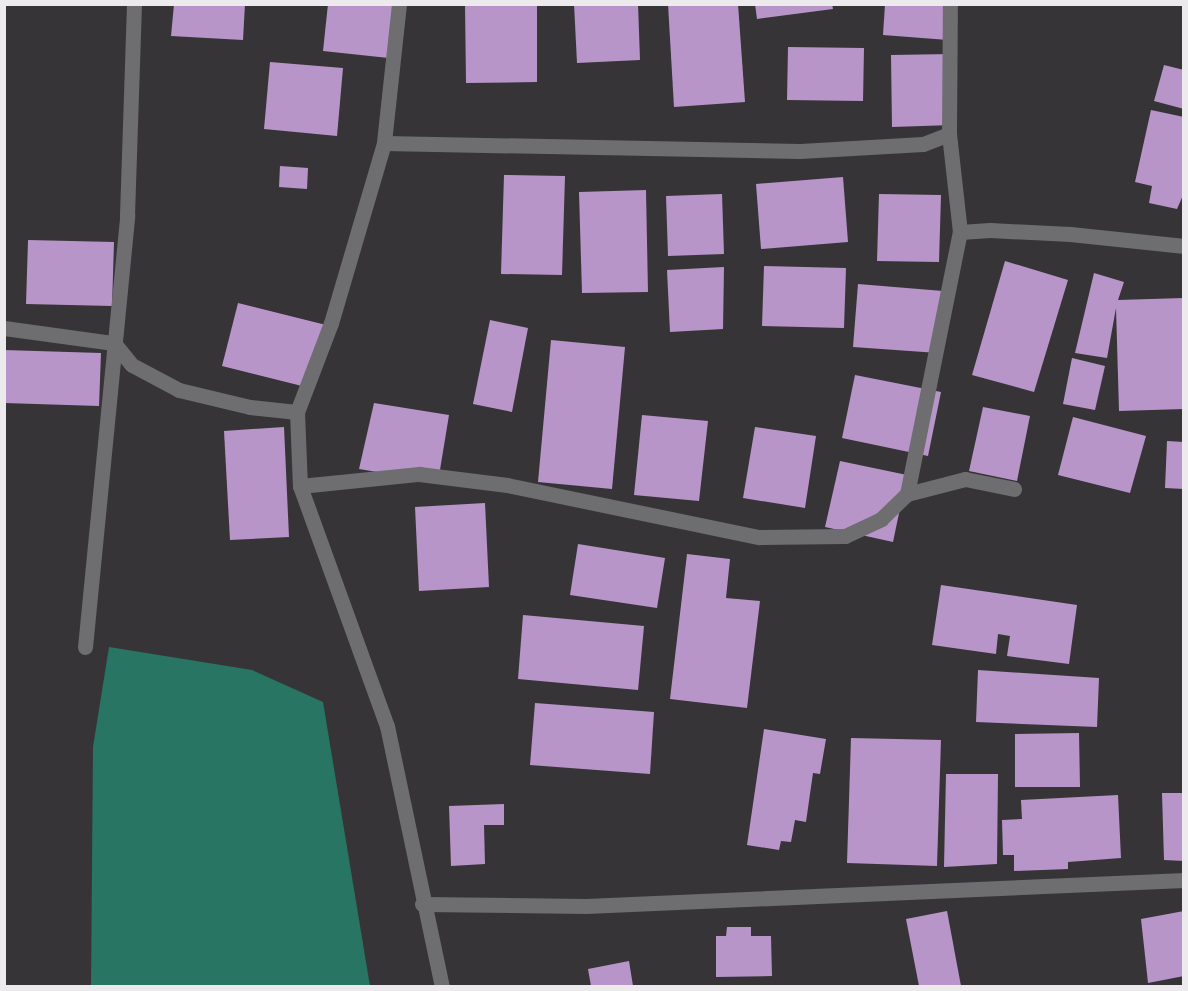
<!DOCTYPE html>
<style>
body{margin:0}
#map{position:relative;width:1188px;height:991px;overflow:hidden;background:#373438;font-family:"Fira Sans Condensed",sans-serif}
div>[style]{position:absolute}
.water>*{inset:0;background:#277562}
.building>*{inset:0;background:#b795c8}
.minor>*{height:15px;margin:-7.5px;padding:0 7.5px;transform-origin:7.5px;border-radius:7.5px;background:#6e6d6f}
span{translate:-50% -50%;white-space:nowrap;text-align:center;line-height:1.15;-webkit-text-stroke:6px #2d2a2e;paint-order:stroke}
.frame{position:absolute;inset:0;border:6px solid #eceaed;pointer-events:none}
</style>
<div id="map">
<div class="water">
<i style="clip-path:polygon(109px 647px,252px 670px,323px 702px,370px 986px,91px 986px,93px 747px)"></i>
</div>
<div class="building">
<i style="clip-path:polygon(174px 4px,245px 4px,243px 40px,171px 36px)"></i>
<i style="clip-path:polygon(328px 4px,404px 4px,398px 59px,323px 51px)"></i>
<i style="clip-path:polygon(465px 4px,537px 4px,537px 82px,466px 83px)"></i>
<i style="clip-path:polygon(574px 4px,638px 4px,640px 60px,577px 63px)"></i>
<i style="clip-path:polygon(668px 4px,738px 4px,745px 102px,674px 107px)"></i>
<i style="clip-path:polygon(755px 4px,832px 4px,833px 9px,757px 19px)"></i>
<i style="clip-path:polygon(885px 4px,952px 4px,948px 40px,883px 35px)"></i>
<i style="clip-path:polygon(788px 47px,864px 48px,863px 101px,787px 100px)"></i>
<i style="clip-path:polygon(951px 54px,952px 125px,892px 127px,891px 55px)"></i>
<i style="clip-path:polygon(270px 62px,343px 68px,337px 136px,264px 129px)"></i>
<i style="clip-path:polygon(1164px 65px,1184px 70px,1184px 109px,1154px 101px)"></i>
<i style="clip-path:polygon(1151px 110px,1184px 117px,1184px 193px,1177px 209px,1149px 203px,1152px 186px,1135px 182px)"></i>
<i style="clip-path:polygon(280px 166px,308px 168px,307px 189px,279px 187px)"></i>
<i style="clip-path:polygon(504px 175px,565px 176px,562px 275px,501px 274px)"></i>
<i style="clip-path:polygon(843px 177px,848px 242px,761px 249px,756px 184px)"></i>
<i style="clip-path:polygon(646px 190px,648px 292px,582px 293px,579px 192px)"></i>
<i style="clip-path:polygon(722px 194px,724px 254px,668px 256px,666px 196px)"></i>
<i style="clip-path:polygon(879px 194px,941px 195px,939px 262px,877px 261px)"></i>
<i style="clip-path:polygon(28px 240px,114px 242px,112px 306px,26px 304px)"></i>
<i style="clip-path:polygon(1005px 261px,1068px 280px,1034px 392px,972px 375px)"></i>
<i style="clip-path:polygon(764px 266px,846px 268px,844px 328px,762px 326px)"></i>
<i style="clip-path:polygon(724px 267px,723px 329px,670px 332px,667px 270px)"></i>
<i style="clip-path:polygon(1094px 273px,1124px 282px,1118px 300px,1183px 298px,1184px 409px,1119px 411px,1116px 308px,1107px 358px,1075px 353px)"></i>
<i style="clip-path:polygon(858px 284px,943px 291px,938px 353px,853px 347px)"></i>
<i style="clip-path:polygon(238px 303px,326px 325px,310px 388px,222px 366px)"></i>
<i style="clip-path:polygon(490px 320px,528px 328px,512px 412px,473px 404px)"></i>
<i style="clip-path:polygon(551px 340px,625px 347px,612px 489px,538px 482px)"></i>
<i style="clip-path:polygon(4px 350px,101px 353px,99px 406px,4px 403px)"></i>
<i style="clip-path:polygon(1072px 358px,1105px 366px,1095px 410px,1063px 404px)"></i>
<i style="clip-path:polygon(855px 375px,941px 392px,928px 456px,842px 438px)"></i>
<i style="clip-path:polygon(374px 403px,449px 415px,438px 482px,359px 469px)"></i>
<i style="clip-path:polygon(983px 407px,1030px 416px,1017px 481px,969px 471px)"></i>
<i style="clip-path:polygon(642px 415px,708px 421px,699px 501px,634px 495px)"></i>
<i style="clip-path:polygon(1073px 417px,1146px 436px,1130px 493px,1058px 475px)"></i>
<i style="clip-path:polygon(284px 427px,289px 537px,230px 540px,224px 431px)"></i>
<i style="clip-path:polygon(755px 427px,816px 436px,805px 508px,743px 498px)"></i>
<i style="clip-path:polygon(1167px 441px,1184px 442px,1184px 489px,1165px 488px)"></i>
<i style="clip-path:polygon(840px 461px,907px 475px,893px 542px,825px 527px)"></i>
<i style="clip-path:polygon(485px 503px,489px 587px,419px 591px,415px 507px)"></i>
<i style="clip-path:polygon(578px 544px,665px 558px,657px 608px,570px 595px)"></i>
<i style="clip-path:polygon(687px 554px,730px 559px,726px 598px,760px 601px,747px 708px,670px 699px)"></i>
<i style="clip-path:polygon(941px 585px,1077px 605px,1069px 664px,1007px 656px,1010px 636px,998px 634px,996px 654px,932px 645px)"></i>
<i style="clip-path:polygon(523px 615px,644px 626px,638px 690px,518px 679px)"></i>
<i style="clip-path:polygon(978px 670px,1099px 678px,1097px 727px,976px 722px)"></i>
<i style="clip-path:polygon(535px 703px,654px 712px,650px 774px,530px 765px)"></i>
<i style="clip-path:polygon(764px 729px,826px 739px,820px 774px,813px 773px,806px 822px,795px 820px,791px 842px,781px 841px,779px 850px,747px 845px)"></i>
<i style="clip-path:polygon(1079px 733px,1080px 787px,1015px 787px,1015px 734px)"></i>
<i style="clip-path:polygon(851px 738px,941px 740px,937px 866px,847px 863px)"></i>
<i style="clip-path:polygon(946px 774px,998px 774px,997px 864px,944px 867px)"></i>
<i style="clip-path:polygon(1162px 793px,1184px 793px,1184px 861px,1164px 860px)"></i>
<i style="clip-path:polygon(1118px 795px,1121px 858px,1068px 862px,1068px 869px,1014px 871px,1014px 855px,1003px 855px,1002px 820px,1022px 819px,1021px 800px)"></i>
<i style="clip-path:polygon(504px 804px,504px 825px,484px 825px,485px 864px,451px 866px,449px 806px)"></i>
<i style="clip-path:polygon(947px 911px,961px 986px,919px 986px,906px 919px)"></i>
<i style="clip-path:polygon(1184px 911px,1184px 976px,1148px 983px,1141px 919px)"></i>
<i style="clip-path:polygon(727px 927px,751px 927px,751px 936px,771px 936px,772px 976px,716px 977px,716px 936px,726px 936px)"></i>
<i style="clip-path:polygon(629px 961px,633px 986px,591px 986px,588px 969px)"></i>
</div>
<div class="minor">
<i style="left:399px;top:4px;width:140px;rotate:96.2deg"></i>
<i style="left:384px;top:143px;width:188px;rotate:106.4deg"></i>
<i style="left:331px;top:323px;width:95px;rotate:110.9deg"></i>
<i style="left:297px;top:412px;width:74px;rotate:87.7deg"></i>
<i style="left:300px;top:486px;width:255px;rotate:70.1deg"></i>
<i style="left:387px;top:726px;width:266px;rotate:78.1deg"></i>
<i style="left:384px;top:143px;width:416px;rotate:1.1deg"></i>
<i style="left:800px;top:151px;width:123px;rotate:-3.3deg"></i>
<i style="left:923px;top:144px;width:28px;rotate:-21deg"></i>
<i style="left:960px;top:232px;width:30px;rotate:-4deg"></i>
<i style="left:990px;top:230px;width:80px;rotate:2.9deg"></i>
<i style="left:1070px;top:234px;width:115px;rotate:6deg"></i>
<i style="left:4px;top:328px;width:111px;rotate:7.8deg"></i>
<i style="left:114px;top:343px;width:28px;rotate:51deg"></i>
<i style="left:132px;top:365px;width:53px;rotate:28deg"></i>
<i style="left:179px;top:390px;width:73px;rotate:13.5deg"></i>
<i style="left:250px;top:407px;width:47px;rotate:6.1deg"></i>
<i style="left:300px;top:486px;width:120px;rotate:-5.8deg"></i>
<i style="left:419px;top:474px;width:89px;rotate:7.1deg"></i>
<i style="left:507px;top:485px;width:257px;rotate:11.7deg"></i>
<i style="left:759px;top:537px;width:86px;rotate:-0.7deg"></i>
<i style="left:845px;top:536px;width:40px;rotate:-25deg"></i>
<i style="left:881px;top:519px;width:36px;rotate:-44deg"></i>
<i style="left:907px;top:494px;width:60px;rotate:-14.5deg"></i>
<i style="left:965px;top:479px;width:50px;rotate:11.5deg"></i>
<i style="left:907px;top:494px;width:267px;rotate:-78.6deg"></i>
<i style="left:960px;top:232px;width:99px;rotate:-96.4deg"></i>
<i style="left:949px;top:134px;width:130px;rotate:-89.6deg"></i>
<i style="left:85px;top:647px;width:434px;rotate:-84.4deg"></i>
<i style="left:127px;top:215px;width:211px;rotate:-88.1deg"></i>
<i style="left:422px;top:904px;width:164px;rotate:0.7deg"></i>
<i style="left:586px;top:906px;width:599px;rotate:-2.49deg"></i>
</div>
<div class="frame"></div>
</div>
